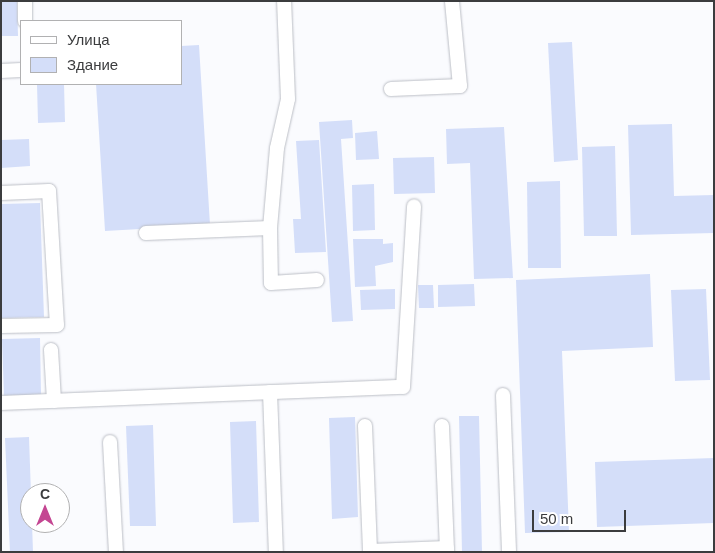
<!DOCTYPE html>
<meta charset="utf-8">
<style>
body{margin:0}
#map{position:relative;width:715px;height:553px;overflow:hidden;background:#fafbfe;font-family:Arial,sans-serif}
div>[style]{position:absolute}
.building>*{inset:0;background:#d4def9}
.roads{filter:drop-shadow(0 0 1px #bcbfc6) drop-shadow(0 0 1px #bcbfc6)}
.minor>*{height:14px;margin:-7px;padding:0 7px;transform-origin:7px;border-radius:7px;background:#fff}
span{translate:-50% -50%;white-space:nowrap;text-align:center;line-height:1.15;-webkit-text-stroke:5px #fff;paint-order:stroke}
.frame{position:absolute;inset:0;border:2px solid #3b3c3e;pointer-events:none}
.legend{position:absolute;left:20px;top:20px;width:162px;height:65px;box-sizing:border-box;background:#fff;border:1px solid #b1b1b2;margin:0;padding:6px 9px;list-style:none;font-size:15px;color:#3b3c3e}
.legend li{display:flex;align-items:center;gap:10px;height:25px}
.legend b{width:25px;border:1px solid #b1b1b2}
.north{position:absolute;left:20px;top:483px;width:50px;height:50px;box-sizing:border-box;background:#fff;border:1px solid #b1b1b2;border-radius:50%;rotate:0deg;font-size:14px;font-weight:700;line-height:20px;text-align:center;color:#3b3c3e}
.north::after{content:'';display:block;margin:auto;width:18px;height:22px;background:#c44692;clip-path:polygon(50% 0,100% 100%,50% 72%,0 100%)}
.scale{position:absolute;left:532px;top:510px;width:94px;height:22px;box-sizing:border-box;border:2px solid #3b3c3e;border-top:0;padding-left:6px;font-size:15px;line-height:18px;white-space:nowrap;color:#3b3c3e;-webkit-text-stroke:4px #fff;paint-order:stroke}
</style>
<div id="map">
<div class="building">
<i style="clip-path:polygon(1px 1px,17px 1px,18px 36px,1px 36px)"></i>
<i style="clip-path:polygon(572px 42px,578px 160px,554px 162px,548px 43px)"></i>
<i style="clip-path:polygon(199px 45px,210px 225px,105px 231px,96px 84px,181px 84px,181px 46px)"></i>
<i style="clip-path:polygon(37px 84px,64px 84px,65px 122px,38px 123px)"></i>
<i style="clip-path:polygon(352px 120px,353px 138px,341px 139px,353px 321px,332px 322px,319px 122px)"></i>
<i style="clip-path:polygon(672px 124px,674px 196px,714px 195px,714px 233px,631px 235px,628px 125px)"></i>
<i style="clip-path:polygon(504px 127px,513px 278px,474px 279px,470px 163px,447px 164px,446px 129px)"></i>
<i style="clip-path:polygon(377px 131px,379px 159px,356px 160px,355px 133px)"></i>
<i style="clip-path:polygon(29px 139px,30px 166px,1px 168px,1px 140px)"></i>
<i style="clip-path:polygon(319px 140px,326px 252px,295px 253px,293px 219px,301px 219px,296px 141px)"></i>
<i style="clip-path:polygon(615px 146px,617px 236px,584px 236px,582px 147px)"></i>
<i style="clip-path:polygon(434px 157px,435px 193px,394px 194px,393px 158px)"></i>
<i style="clip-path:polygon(560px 181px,561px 268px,528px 268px,527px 182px)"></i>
<i style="clip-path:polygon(374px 184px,375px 230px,353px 231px,352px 185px)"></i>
<i style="clip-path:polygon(40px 203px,44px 317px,2px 318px,1px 204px)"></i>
<i style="clip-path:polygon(353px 239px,383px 239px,383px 244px,393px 243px,393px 262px,375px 266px,376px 286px,355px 287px)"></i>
<i style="clip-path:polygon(650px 274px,653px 347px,562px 351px,569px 532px,525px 533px,516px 280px)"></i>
<i style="clip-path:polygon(474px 284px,475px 306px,438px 307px,438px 285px)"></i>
<i style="clip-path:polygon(418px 285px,433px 285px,434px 308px,419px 308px)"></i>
<i style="clip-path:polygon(395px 289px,395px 309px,361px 310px,360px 290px)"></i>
<i style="clip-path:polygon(706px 289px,710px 380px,675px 381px,671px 290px)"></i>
<i style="clip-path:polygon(40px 338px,41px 395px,4px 396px,2px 339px)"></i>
<i style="clip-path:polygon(459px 416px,479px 416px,482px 552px,462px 552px)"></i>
<i style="clip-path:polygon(355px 417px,358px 517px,332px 519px,329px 418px)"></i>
<i style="clip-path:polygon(256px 421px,259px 522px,233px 523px,230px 422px)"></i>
<i style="clip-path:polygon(153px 425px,156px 526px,130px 526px,126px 426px)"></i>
<i style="clip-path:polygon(29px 437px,33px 552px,10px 552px,5px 438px)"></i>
<i style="clip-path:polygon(714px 458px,714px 523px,597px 527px,595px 462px)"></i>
</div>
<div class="roads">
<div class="minor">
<i style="left:25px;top:1px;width:20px;rotate:90deg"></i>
<i style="left:1px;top:71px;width:20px;rotate:-3deg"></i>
<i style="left:391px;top:89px;width:69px;rotate:-2.5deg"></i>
<i style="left:460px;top:86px;width:85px;rotate:-95.4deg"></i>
<i style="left:1px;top:193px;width:48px;rotate:-2.4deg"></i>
<i style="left:49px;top:191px;width:134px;rotate:86.6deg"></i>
<i style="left:57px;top:325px;width:56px;rotate:179deg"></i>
<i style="left:270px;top:228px;width:55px;rotate:89deg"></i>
<i style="left:271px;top:283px;width:46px;rotate:-3.7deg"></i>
<i style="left:146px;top:233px;width:124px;rotate:-2.3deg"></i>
<i style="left:270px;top:228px;width:80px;rotate:-85deg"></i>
<i style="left:277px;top:148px;width:50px;rotate:-77.3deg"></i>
<i style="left:288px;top:99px;width:98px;rotate:-92.3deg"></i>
<i style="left:51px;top:350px;width:51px;rotate:86.6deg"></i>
<i style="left:270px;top:392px;width:160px;rotate:87.9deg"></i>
<i style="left:503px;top:395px;width:157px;rotate:87.8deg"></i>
<i style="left:1px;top:403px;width:402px;rotate:-2.3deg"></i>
<i style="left:403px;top:387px;width:181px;rotate:-86.5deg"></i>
<i style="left:365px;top:426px;width:125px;rotate:87.7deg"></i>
<i style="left:370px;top:551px;width:77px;rotate:-2.2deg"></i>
<i style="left:442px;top:426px;width:126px;rotate:87.7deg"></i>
<i style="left:110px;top:442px;width:110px;rotate:86.9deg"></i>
</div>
</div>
<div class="frame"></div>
<ul class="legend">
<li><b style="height:6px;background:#fff"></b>Улица</li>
<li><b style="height:14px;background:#d4def9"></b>Здание</li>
</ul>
<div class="north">С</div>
<div class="scale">50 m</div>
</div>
